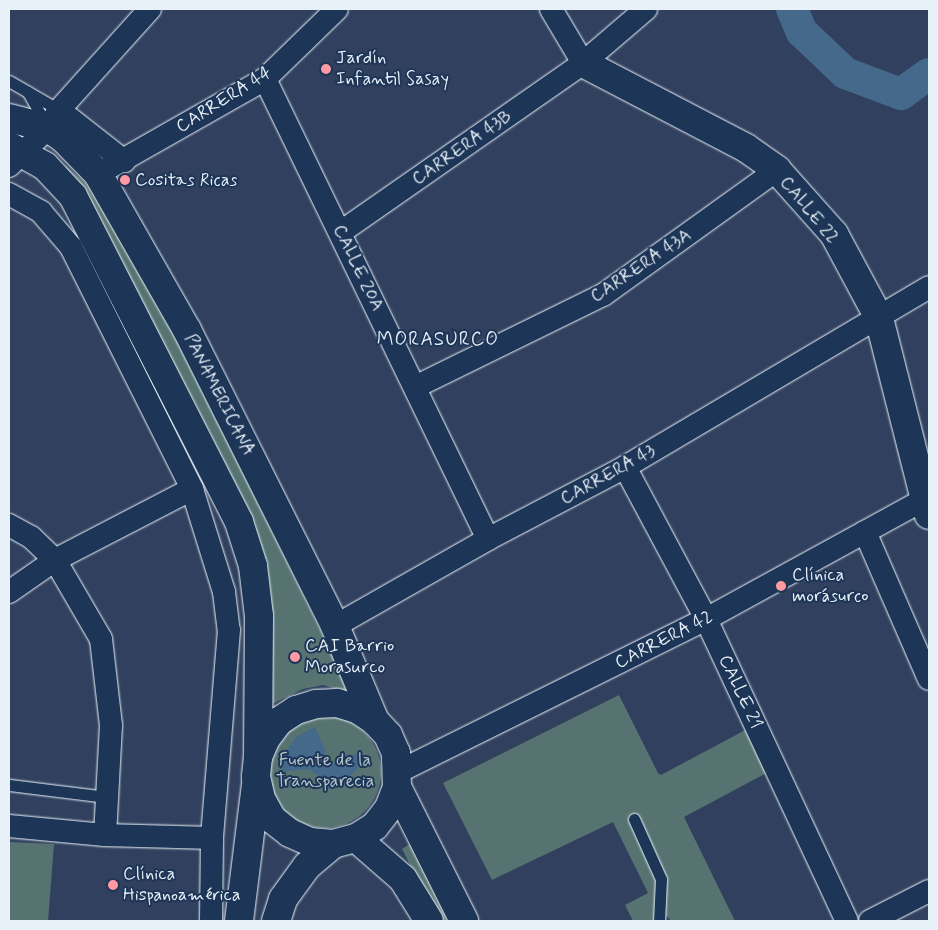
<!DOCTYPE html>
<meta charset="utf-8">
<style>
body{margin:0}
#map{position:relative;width:938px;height:930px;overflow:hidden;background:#31405e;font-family:Mynerve,sans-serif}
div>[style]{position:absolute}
.green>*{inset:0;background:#577371}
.round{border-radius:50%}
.water>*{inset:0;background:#44698b}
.river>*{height:32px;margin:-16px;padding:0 16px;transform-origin:16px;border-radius:16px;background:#44698b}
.roads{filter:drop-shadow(0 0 1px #e8f1f8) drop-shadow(0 0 1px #e8f1f8)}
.lane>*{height:11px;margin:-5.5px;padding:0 5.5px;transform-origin:5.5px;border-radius:5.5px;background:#1d3557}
.street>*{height:22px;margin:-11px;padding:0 11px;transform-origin:11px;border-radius:11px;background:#1d3557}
.secondary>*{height:28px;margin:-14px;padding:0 14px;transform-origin:14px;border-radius:14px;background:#1d3557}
.primary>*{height:28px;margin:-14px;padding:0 14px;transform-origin:14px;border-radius:14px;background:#1d3557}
.dots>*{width:14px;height:14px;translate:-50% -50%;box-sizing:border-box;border:2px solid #1d3557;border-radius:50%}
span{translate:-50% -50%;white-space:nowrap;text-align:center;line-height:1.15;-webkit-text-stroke:4px #1d3557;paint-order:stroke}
.poi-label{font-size:18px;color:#e8f1f8}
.left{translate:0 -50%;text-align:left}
.street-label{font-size:18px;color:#e8f1f8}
.park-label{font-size:18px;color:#b5c5c9}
.neighbourhood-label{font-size:19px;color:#e8f1f8;letter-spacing:1px}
.frame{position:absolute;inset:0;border:10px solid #e8f1f8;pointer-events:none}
</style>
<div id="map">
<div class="green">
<i style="clip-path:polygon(65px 165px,85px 182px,129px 243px,352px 694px,323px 685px,303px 689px,268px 706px,269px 631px,147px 318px)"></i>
<i style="clip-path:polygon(619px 695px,658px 773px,661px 775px,749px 728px,772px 770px,684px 817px,735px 921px,671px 921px,667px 916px,664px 921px,633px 921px,625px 905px,648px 893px,613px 822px,492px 880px,443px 783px)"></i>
<i class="round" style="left:269px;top:716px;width:112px;height:112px"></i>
<i style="clip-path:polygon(416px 840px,457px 921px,438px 921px,402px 849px)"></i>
<i style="clip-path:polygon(9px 842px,54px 844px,48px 921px,9px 921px)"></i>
</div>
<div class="water">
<i style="clip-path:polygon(315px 727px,325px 749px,325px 761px,335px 763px,351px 754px,360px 755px,357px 769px,339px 788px,323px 789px,322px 778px,309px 769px,280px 772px,288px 748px,296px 737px)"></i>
</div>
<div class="river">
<i style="left:792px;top:9px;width:25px;rotate:67deg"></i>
<i style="left:802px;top:32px;width:59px;rotate:43.6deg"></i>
<i style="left:845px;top:73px;width:60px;rotate:20.6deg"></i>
<i style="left:901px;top:94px;width:34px;rotate:-36deg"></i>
</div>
<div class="roads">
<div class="lane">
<i style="left:9px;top:81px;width:22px;rotate:30deg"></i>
<i style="left:28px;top:92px;width:37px;rotate:61deg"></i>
<i style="left:28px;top:92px;width:36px;rotate:30deg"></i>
<i style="left:9px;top:785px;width:99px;rotate:7deg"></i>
<i style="left:634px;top:819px;width:66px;rotate:65.8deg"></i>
<i style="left:661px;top:879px;width:42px;rotate:92.7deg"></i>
</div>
<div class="street">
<i style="left:551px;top:9px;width:63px;rotate:59.3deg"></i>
<i style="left:265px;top:79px;width:511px;rotate:64.14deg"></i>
<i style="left:59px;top:110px;width:83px;rotate:38.1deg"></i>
<i style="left:9px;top:166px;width:54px;rotate:-44.3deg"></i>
<i style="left:48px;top:128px;width:21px;rotate:-59deg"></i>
<i style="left:59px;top:110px;width:136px;rotate:-48deg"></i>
<i style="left:98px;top:174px;width:192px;rotate:-29.6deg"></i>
<i style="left:265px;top:79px;width:100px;rotate:-44.2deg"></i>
<i style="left:9px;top:194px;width:37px;rotate:29deg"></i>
<i style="left:41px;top:212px;width:46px;rotate:49.4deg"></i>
<i style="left:71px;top:247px;width:271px;rotate:63.4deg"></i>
<i style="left:192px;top:489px;width:108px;rotate:72.7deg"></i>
<i style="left:224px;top:592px;width:38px;rotate:83deg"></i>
<i style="left:229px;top:630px;width:209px;rotate:94.7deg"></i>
<i style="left:212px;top:838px;width:83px;rotate:90.7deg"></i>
<i style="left:341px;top:232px;width:295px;rotate:-34.9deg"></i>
<i style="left:583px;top:63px;width:83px;rotate:-40.6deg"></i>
<i style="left:415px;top:387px;width:209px;rotate:-26.1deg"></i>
<i style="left:603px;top:295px;width:214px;rotate:-35.7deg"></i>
<i style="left:625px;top:467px;width:172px;rotate:61.9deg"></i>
<i style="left:706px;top:619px;width:333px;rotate:65deg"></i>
<i style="left:9px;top:525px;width:25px;rotate:29deg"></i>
<i style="left:31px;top:537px;width:33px;rotate:44deg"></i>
<i style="left:55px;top:560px;width:91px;rotate:59.8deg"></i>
<i style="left:101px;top:639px;width:87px;rotate:83.4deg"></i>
<i style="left:111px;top:725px;width:110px;rotate:93.1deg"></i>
<i style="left:865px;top:532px;width:160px;rotate:66.5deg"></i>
<i style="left:9px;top:592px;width:56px;rotate:-34.8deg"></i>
<i style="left:55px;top:560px;width:154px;rotate:-27.4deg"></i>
<i style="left:335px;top:626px;width:176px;rotate:-29.6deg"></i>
<i style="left:488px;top:539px;width:155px;rotate:-27.7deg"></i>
<i style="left:625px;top:467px;width:353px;rotate:-30.6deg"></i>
<i style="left:398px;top:772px;width:344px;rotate:-26.4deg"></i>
<i style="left:706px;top:619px;width:250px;rotate:-28.7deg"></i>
<i style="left:9px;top:826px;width:96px;rotate:5.4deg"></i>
<i style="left:105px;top:835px;width:107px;rotate:1.6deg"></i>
<i style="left:870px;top:921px;width:66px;rotate:-27deg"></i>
</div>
<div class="secondary">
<i style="left:583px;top:63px;width:184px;rotate:27.5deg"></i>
<i style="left:746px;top:148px;width:38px;rotate:35deg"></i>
<i style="left:777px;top:170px;width:86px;rotate:48.3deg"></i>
<i style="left:834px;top:234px;width:95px;rotate:61.8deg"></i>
<i style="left:879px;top:318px;width:203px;rotate:75.8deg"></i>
<i style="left:397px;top:787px;width:150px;rotate:63.4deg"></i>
<i style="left:356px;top:838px;width:62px;rotate:41.1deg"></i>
<i style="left:403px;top:879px;width:49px;rotate:58.2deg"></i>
</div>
<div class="primary">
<i style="left:9px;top:118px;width:40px;rotate:14.4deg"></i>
<i style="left:48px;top:128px;width:18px;rotate:34deg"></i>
<i style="left:63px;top:138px;width:50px;rotate:45.8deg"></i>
<i style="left:98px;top:174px;width:180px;rotate:60.3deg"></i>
<i style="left:187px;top:330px;width:331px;rotate:63.4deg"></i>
<i style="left:335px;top:626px;width:103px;rotate:67.2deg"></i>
<i style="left:9px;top:146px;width:41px;rotate:29.1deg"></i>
<i style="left:45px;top:166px;width:41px;rotate:47deg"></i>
<i style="left:73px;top:196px;width:366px;rotate:63deg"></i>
<i style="left:239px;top:522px;width:46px;rotate:72.3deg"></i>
<i style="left:253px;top:566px;width:50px;rotate:83.2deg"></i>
<i style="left:259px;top:616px;width:141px;rotate:90.4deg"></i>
<i style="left:239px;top:921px;width:138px;rotate:-82.9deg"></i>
<i style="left:276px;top:921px;width:23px;rotate:-72deg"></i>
<i style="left:283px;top:899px;width:41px;rotate:-54deg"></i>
<i style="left:307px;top:866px;width:34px;rotate:-40deg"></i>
<i style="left:333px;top:844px;width:24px;rotate:-15deg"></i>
<i style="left:356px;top:838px;width:22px;rotate:-32deg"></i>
<i style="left:375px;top:826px;width:23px;rotate:-52deg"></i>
<i style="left:389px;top:808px;width:22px;rotate:-69deg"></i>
<i style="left:397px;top:787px;width:34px;rotate:-92deg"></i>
<i style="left:396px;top:753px;width:20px;rotate:-114deg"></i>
<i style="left:388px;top:735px;width:19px;rotate:-133deg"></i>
<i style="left:375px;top:721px;width:22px;rotate:-146deg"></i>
<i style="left:357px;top:709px;width:21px;rotate:-163deg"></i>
<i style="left:337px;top:703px;width:21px;rotate:177deg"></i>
<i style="left:316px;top:704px;width:21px;rotate:163deg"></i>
<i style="left:296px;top:710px;width:20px;rotate:147deg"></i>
<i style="left:279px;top:721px;width:21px;rotate:127deg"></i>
<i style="left:266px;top:738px;width:21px;rotate:113deg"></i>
<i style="left:258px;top:757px;width:20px;rotate:96deg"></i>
<i style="left:256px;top:777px;width:23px;rotate:77deg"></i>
<i style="left:261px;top:799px;width:23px;rotate:61deg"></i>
<i style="left:272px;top:819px;width:23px;rotate:38deg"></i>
<i style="left:290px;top:833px;width:22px;rotate:24deg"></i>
<i style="left:310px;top:842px;width:23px;rotate:5deg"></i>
</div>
</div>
<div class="dots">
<i style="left:326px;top:69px;background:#ff9aa2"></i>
<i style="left:125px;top:180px;background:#ff9aa2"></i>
<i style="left:781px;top:586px;background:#ff9aa2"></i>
<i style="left:295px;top:657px;background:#ff9aa2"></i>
<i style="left:113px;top:885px;background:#ff9aa2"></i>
</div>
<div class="poi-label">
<span class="left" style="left:336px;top:69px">Jardín<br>Infantil Sasay</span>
<span class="left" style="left:135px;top:180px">Cositas Ricas</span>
<span class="left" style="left:792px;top:586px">Clínica<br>morásurco</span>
<span class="left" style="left:305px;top:657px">CAI Barrio<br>Morasurco</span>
<span class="left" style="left:123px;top:885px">Clínica<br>Hispanoamérica</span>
</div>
<div class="street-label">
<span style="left:224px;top:100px;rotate:-32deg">CARRERA 44</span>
<span style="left:462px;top:148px;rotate:-35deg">CARRERA 43B</span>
<span style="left:809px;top:210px;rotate:50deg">CALLE 22</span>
<span style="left:641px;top:266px;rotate:-34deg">CARRERA 43A</span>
<span style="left:358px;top:268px;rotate:64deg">CALLE 20A</span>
<span style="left:219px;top:395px;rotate:63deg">PANAMERICANA</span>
<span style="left:608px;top:475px;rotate:-29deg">CARRERA 43</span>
<span style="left:664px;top:640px;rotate:-27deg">CARRERA 42</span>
<span style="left:740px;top:692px;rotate:65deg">CALLE 21</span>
</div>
<div class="park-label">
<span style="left:325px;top:771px">Fuente de la<br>Transparecia</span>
</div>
<div class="neighbourhood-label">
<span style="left:438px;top:340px">MORASURCO</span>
</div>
<div class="frame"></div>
</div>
